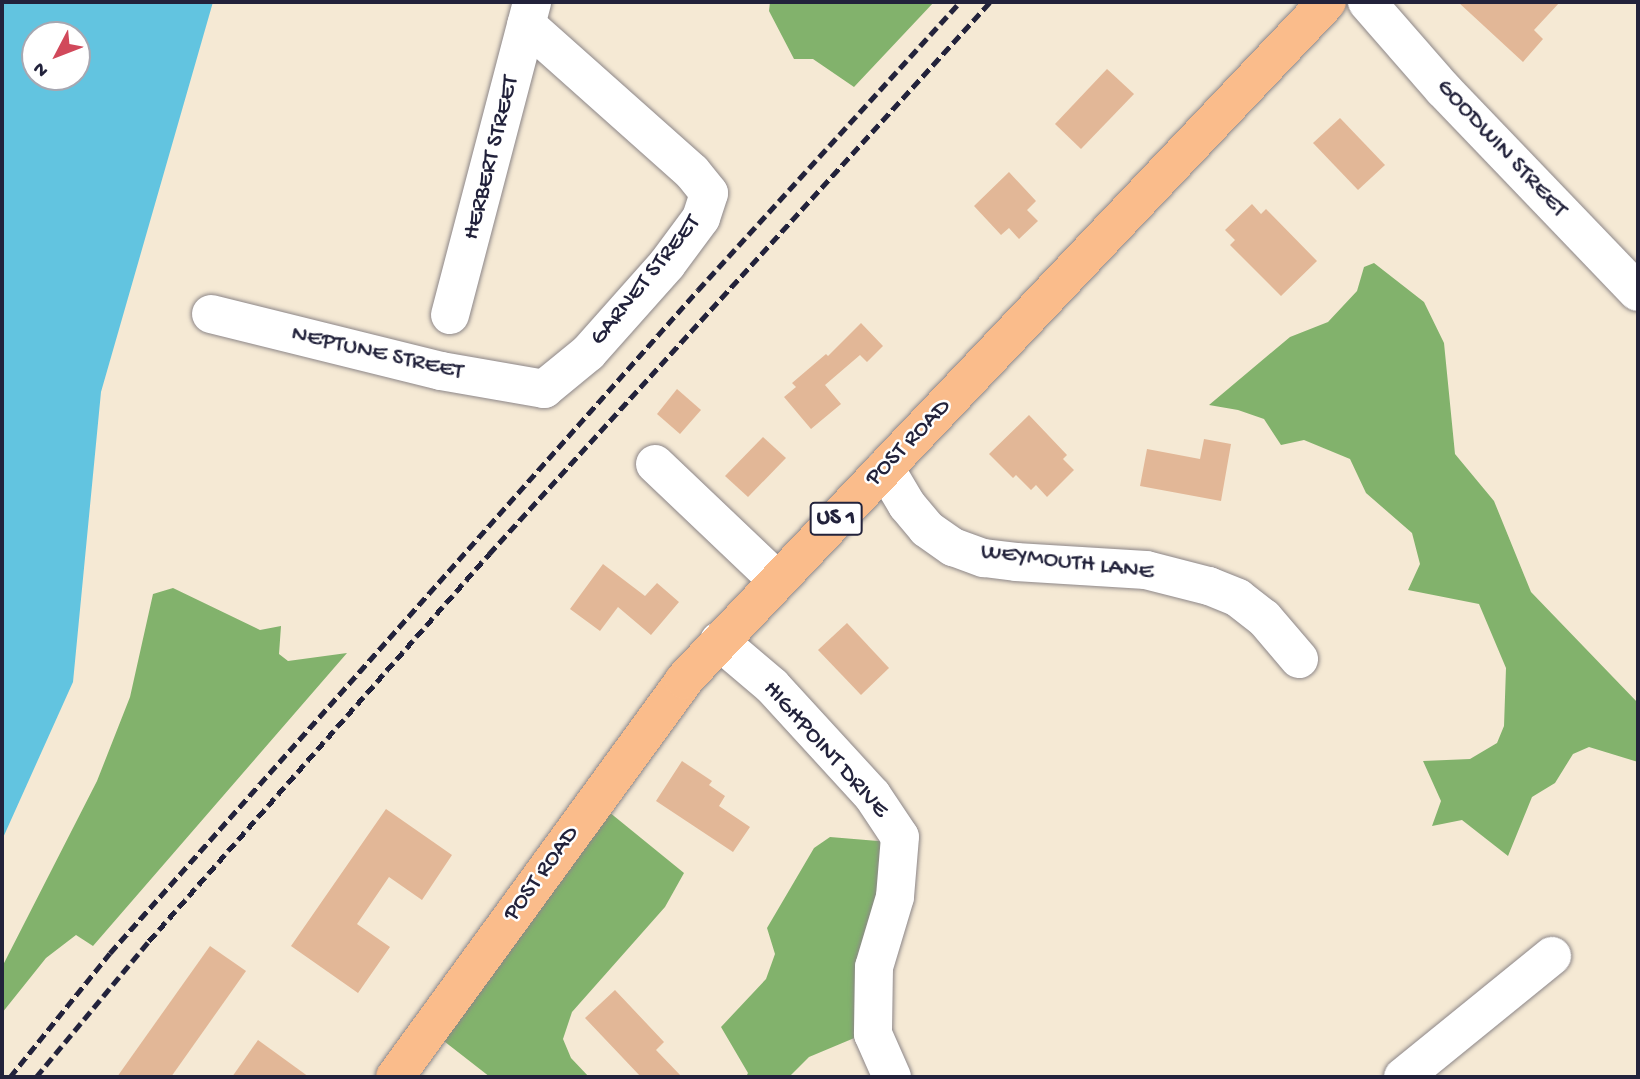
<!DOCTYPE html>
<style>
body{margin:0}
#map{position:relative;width:1640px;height:1079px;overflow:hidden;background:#f5e9d4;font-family:"Gochi Hand",sans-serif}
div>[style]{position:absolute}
.forest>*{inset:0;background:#82b26c}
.water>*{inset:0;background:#62c4e0}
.building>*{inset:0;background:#e2b797}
.roads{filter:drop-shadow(0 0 2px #8c8688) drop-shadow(0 0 2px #8c8688)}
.minor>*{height:38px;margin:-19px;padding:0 19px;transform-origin:19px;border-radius:19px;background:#fff}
.major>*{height:38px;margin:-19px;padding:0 19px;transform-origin:19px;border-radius:19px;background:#fabc8b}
.rail>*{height:5px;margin-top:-2.5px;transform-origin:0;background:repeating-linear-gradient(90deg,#22223b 0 10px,transparent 0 15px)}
span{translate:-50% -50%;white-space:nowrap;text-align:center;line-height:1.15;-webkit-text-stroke:5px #fff;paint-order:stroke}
.shield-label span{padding:2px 5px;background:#fff;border:2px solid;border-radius:5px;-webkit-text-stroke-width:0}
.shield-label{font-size:23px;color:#22223b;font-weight:700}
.street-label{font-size:24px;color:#22223b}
.frame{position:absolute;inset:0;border:4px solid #22223b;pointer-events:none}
.north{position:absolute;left:21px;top:21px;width:70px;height:70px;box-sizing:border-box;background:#fff;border:2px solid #a7a7b1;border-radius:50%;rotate:228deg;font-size:19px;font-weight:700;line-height:28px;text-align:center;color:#22223b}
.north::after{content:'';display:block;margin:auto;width:24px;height:32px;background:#d1495b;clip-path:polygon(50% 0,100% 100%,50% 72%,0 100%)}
</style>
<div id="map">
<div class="forest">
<i style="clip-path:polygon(770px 2px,934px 2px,854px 87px,813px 59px,794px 59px,769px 11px)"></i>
<i style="clip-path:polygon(1374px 263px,1424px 302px,1444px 343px,1455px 454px,1494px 501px,1531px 592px,1638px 703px,1638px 762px,1589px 747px,1573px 754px,1555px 783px,1532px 797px,1508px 856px,1462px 820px,1432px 826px,1441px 801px,1423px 761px,1470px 759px,1497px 743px,1504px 726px,1506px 668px,1479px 604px,1408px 590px,1420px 564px,1412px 533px,1366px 493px,1350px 459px,1304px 440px,1281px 445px,1264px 419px,1238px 410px,1209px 405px,1290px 337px,1328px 322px,1357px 291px,1364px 267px)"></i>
<i style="clip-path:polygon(173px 588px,260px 630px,281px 626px,279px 654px,288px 661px,347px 653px,93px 946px,76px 935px,46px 958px,2px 1013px,2px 967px,97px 781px,130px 697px,153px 594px)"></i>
<i style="clip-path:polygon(598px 803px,684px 873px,665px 907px,572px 1012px,563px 1039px,571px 1058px,589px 1077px,490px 1077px,431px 1031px)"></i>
<i style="clip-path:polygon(830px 837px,890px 842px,871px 1031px,809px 1057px,789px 1077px,746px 1077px,748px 1073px,721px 1027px,766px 979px,775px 954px,767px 928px,814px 848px)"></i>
</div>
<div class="water">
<i style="clip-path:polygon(evenodd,2px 2px,213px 2px,101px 392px,73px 682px,2px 840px,2px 2px,35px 35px,77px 35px,77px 77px,35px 77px,35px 35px)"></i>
</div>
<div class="building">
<i style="clip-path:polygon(1458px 2px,1560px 2px,1534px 30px,1543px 39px,1523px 62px)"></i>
<i style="clip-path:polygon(1107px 69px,1134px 94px,1081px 149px,1055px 124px)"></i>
<i style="clip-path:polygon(1340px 118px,1385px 165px,1358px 190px,1313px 143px)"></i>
<i style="clip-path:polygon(1009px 172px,1036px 201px,1027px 210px,1038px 221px,1019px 239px,1009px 228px,1001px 235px,974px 206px)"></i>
<i style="clip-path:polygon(1252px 204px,1261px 214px,1266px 209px,1317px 261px,1281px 296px,1230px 245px,1235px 240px,1225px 230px)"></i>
<i style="clip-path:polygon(861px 323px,883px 346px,867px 362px,860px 355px,825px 385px,841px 404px,811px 429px,784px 397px,796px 387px,792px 383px,826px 354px,828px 356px)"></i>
<i style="clip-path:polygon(677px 389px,701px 410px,680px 434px,657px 414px)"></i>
<i style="clip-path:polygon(1029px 415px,1067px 455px,1063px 459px,1074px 470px,1047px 497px,1036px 485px,1031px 490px,1016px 475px,1013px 478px,989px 454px)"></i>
<i style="clip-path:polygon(763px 437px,786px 458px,748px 497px,725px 476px)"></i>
<i style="clip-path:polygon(1204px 439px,1231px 444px,1221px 501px,1140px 486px,1147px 449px,1200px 459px)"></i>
<i style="clip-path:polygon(603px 564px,645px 596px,657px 583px,679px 602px,651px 635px,618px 607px,600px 631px,570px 609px)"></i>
<i style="clip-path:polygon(847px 623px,889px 668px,861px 695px,818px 650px)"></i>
<i style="clip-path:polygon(682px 761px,712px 781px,709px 785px,725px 796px,719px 806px,750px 827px,733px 852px,656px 801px)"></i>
<i style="clip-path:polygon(386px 809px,452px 855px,422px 900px,389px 877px,357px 924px,390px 947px,358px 993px,291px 946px)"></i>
<i style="clip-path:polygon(210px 946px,246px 971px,171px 1077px,117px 1077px)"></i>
<i style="clip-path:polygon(615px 990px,664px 1042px,656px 1050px,682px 1077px,641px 1077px,585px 1018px)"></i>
<i style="clip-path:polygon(258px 1040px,309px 1077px,232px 1077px)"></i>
</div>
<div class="roads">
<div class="minor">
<i style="left:1367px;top:2px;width:116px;rotate:48.9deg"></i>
<i style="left:1443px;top:89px;width:281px;rotate:46.2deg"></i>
<i style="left:211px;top:314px;width:237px;rotate:13.9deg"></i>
<i style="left:441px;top:371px;width:105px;rotate:9.9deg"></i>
<i style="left:544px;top:389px;width:57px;rotate:-39.3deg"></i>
<i style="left:588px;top:353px;width:119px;rotate:-48.4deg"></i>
<i style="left:667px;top:264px;width:57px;rotate:-53.5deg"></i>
<i style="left:701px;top:218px;width:26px;rotate:-72deg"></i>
<i style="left:709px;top:193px;width:27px;rotate:-129deg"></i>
<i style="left:692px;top:172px;width:222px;rotate:-138.3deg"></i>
<i style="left:450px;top:315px;width:324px;rotate:-75.3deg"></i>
<i style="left:655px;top:464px;width:168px;rotate:43.6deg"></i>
<i style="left:885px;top:468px;width:43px;rotate:59.3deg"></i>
<i style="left:907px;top:505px;width:31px;rotate:50deg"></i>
<i style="left:927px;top:529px;width:32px;rotate:35deg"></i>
<i style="left:953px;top:547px;width:33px;rotate:20deg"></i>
<i style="left:984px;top:558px;width:32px;rotate:7deg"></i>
<i style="left:1016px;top:562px;width:130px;rotate:3.5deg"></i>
<i style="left:1146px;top:570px;width:65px;rotate:14.3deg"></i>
<i style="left:1209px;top:586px;width:31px;rotate:22deg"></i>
<i style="left:1238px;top:598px;width:33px;rotate:38deg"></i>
<i style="left:1264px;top:618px;width:54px;rotate:49.5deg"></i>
<i style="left:719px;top:641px;width:70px;rotate:40.3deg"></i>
<i style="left:772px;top:686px;width:148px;rotate:47.5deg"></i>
<i style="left:872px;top:795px;width:50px;rotate:56.3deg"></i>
<i style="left:900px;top:837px;width:60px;rotate:94.8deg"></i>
<i style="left:895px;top:897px;width:73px;rotate:106.7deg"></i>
<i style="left:874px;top:967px;width:67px;rotate:90.9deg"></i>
<i style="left:873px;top:1034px;width:47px;rotate:66.2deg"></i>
<i style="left:1403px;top:1077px;width:192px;rotate:-39.1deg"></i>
</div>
<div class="major">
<i style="left:395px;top:1077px;width:491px;rotate:-53.9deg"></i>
<i style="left:684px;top:680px;width:934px;rotate:-46.52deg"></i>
</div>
</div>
<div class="rail">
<i style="left:10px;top:1077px;width:159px;rotate:-51.1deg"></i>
<i style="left:110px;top:953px;width:886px;rotate:-48.43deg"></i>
<i style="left:698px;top:290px;width:389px;rotate:-47.7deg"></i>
<i style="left:36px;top:1077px;width:177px;rotate:-50.3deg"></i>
<i style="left:149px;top:941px;width:515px;rotate:-48.7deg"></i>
<i style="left:489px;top:554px;width:745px;rotate:-47.77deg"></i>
</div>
<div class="shield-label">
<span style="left:836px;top:519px">US 1</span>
</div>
<div class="street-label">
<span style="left:1501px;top:149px;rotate:47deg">GOODWIN STREET</span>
<span style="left:492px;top:158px;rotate:-76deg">HERBERT STREET</span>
<span style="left:646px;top:281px;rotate:-51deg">GARNET STREET</span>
<span style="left:377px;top:354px;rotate:13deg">NEPTUNE STREET</span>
<span style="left:909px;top:443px;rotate:-46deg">POST ROAD</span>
<span style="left:1067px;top:563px;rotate:7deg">WEYMOUTH LANE</span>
<span style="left:825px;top:750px;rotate:48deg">HIGHPOINT DRIVE</span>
<span style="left:542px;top:874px;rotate:-54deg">POST ROAD</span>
</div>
<div class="frame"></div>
<div class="north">N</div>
</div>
